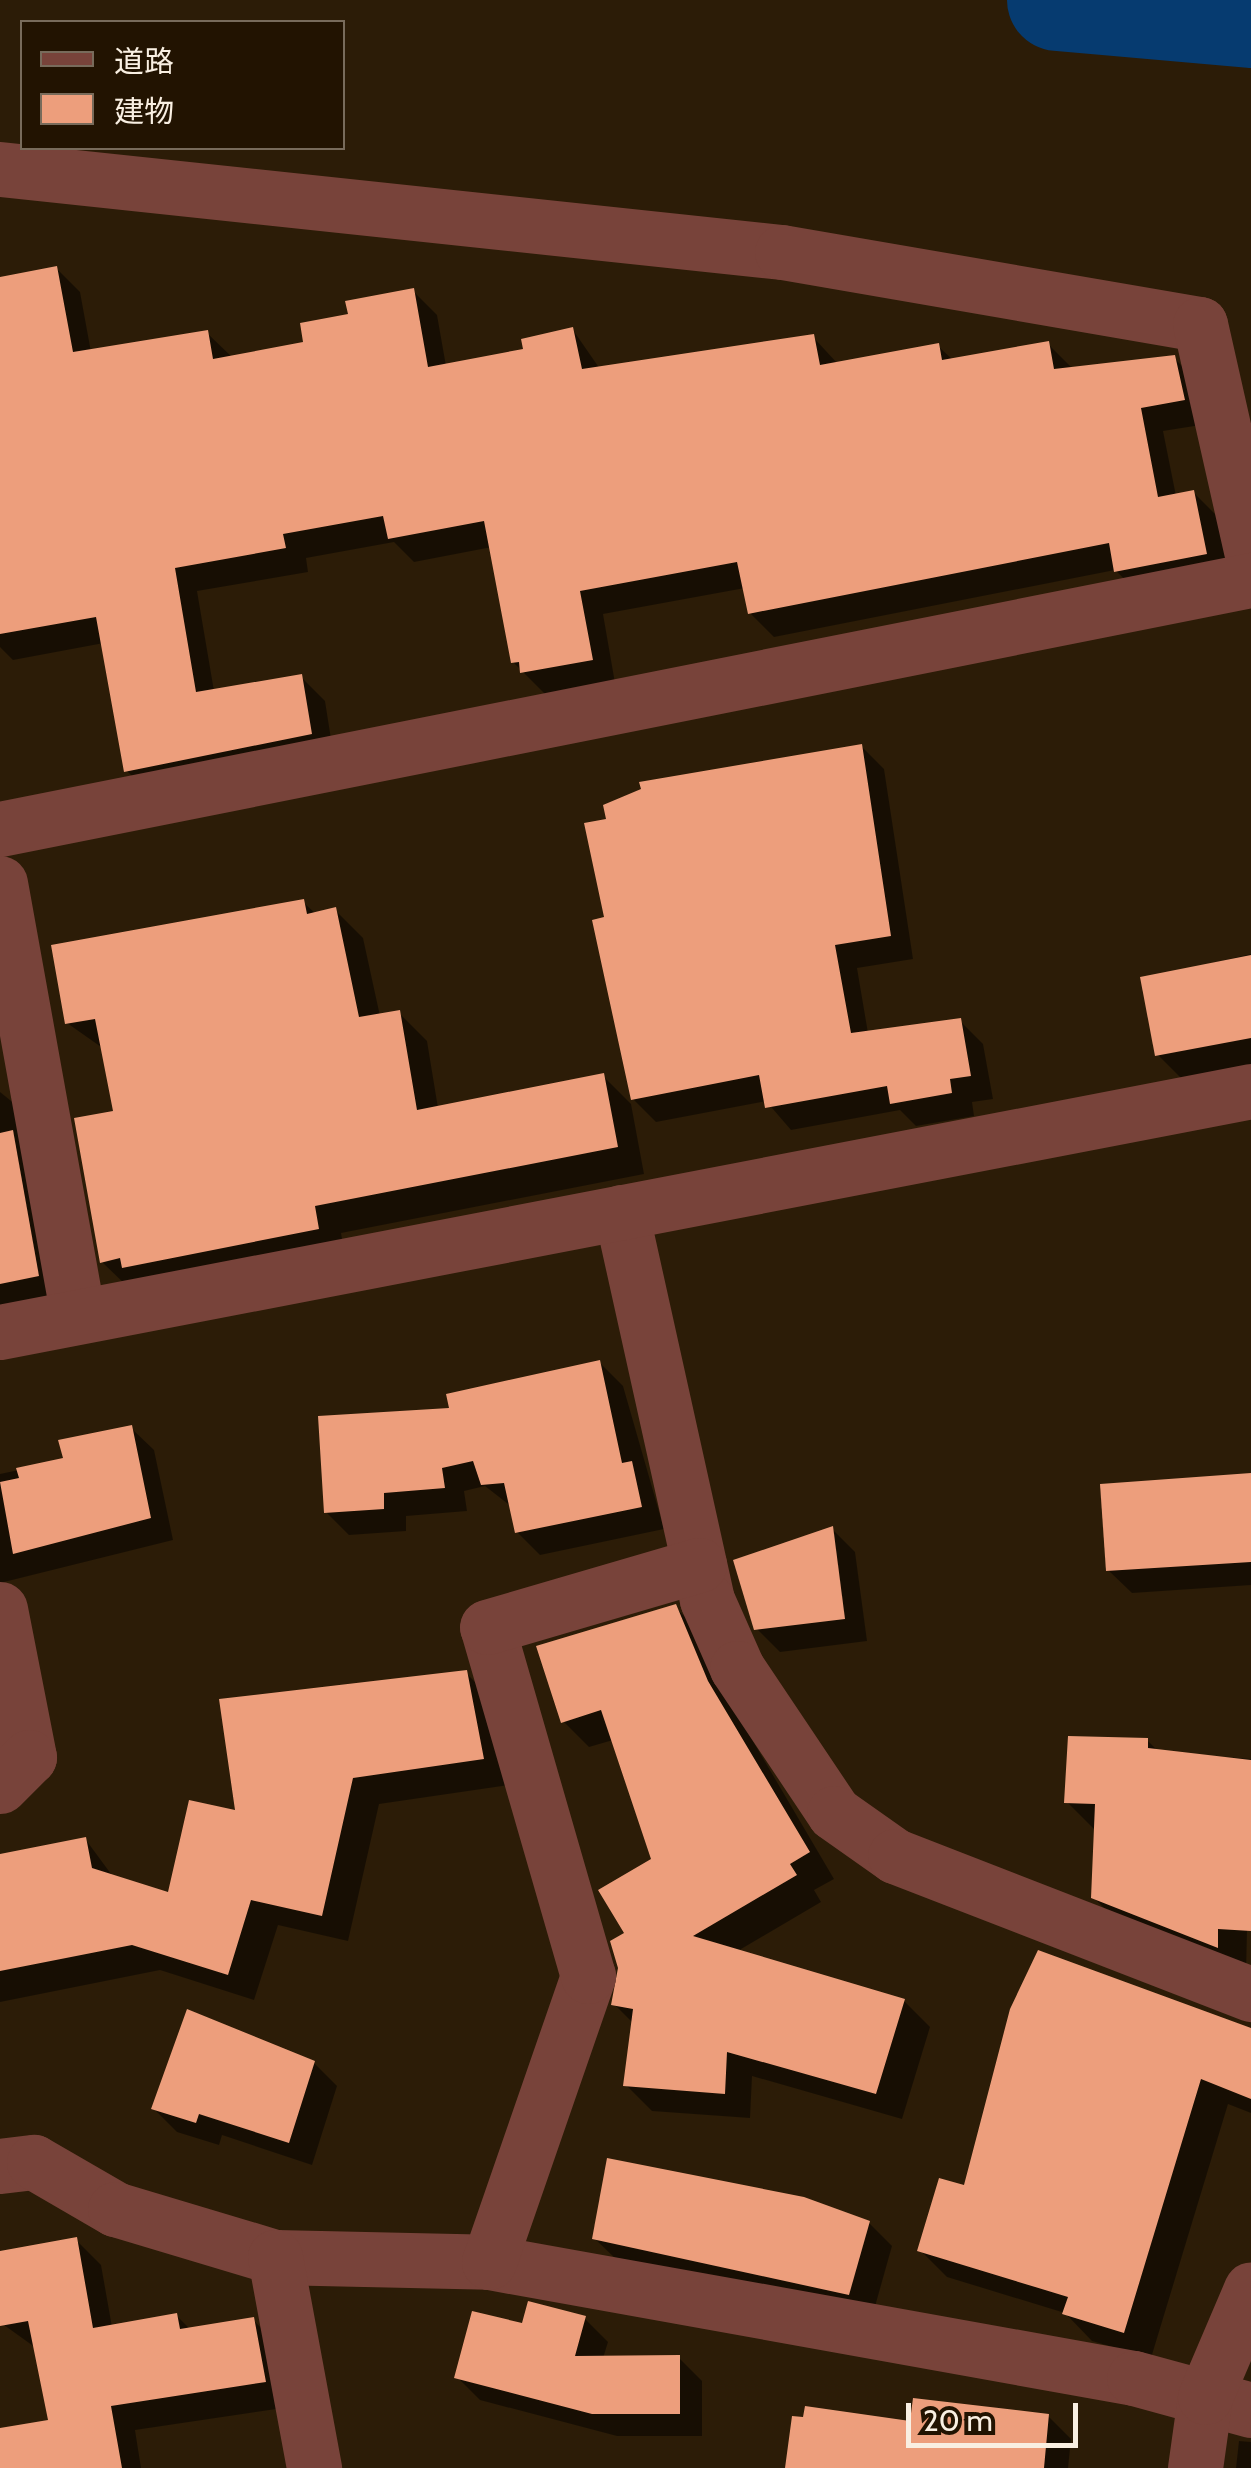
<!DOCTYPE html>
<meta charset="utf-8">
<style>
body{margin:0}
#map{position:relative;width:1251px;height:2468px;overflow:hidden;background:#2c1c07;font-family:Cabin,"Noto Sans JP",sans-serif}
div>[style]{position:absolute}
.shadow>*{inset:0;background:#0007}
.river>*{height:102px;margin:-51px;padding:0 51px;transform-origin:51px;border-radius:51px;background:#063b70}
.building>*{inset:0;background:#ed9e7c}
.minor>*{height:55px;margin:-27.5px;padding:0 27.5px;transform-origin:27.5px;border-radius:27.5px;background:#78433a}
.tertiary>*{height:55px;margin:-27.5px;padding:0 27.5px;transform-origin:27.5px;border-radius:27.5px;background:#78433a}
span{translate:-50% -50%;white-space:nowrap;text-align:center;line-height:1.15;-webkit-text-stroke:10px #221301;paint-order:stroke}
.legend{position:absolute;left:20px;top:20px;width:325px;height:130px;box-sizing:border-box;background:#221301;border:2px solid #786b5b;margin:0;padding:12px 18px;list-style:none;font-size:30px;color:#f9efe2}
.legend li{display:flex;align-items:center;gap:20px;height:50px}
.legend b{width:50px;border:2px solid #786b5b}
.scale{position:absolute;left:906px;top:2403px;width:172px;height:45px;box-sizing:border-box;border:5px solid #f9efe2;border-top:0;padding-left:12px;font-size:30px;line-height:35px;white-space:nowrap;color:#f9efe2;-webkit-text-stroke:8px #221301;paint-order:stroke}
</style>
<div id="map">
<div class="shadow">
<i style="clip-path:polygon(56px 268px,80px 292px,91px 352px,207px 333px,233px 358px,305px 344px,413px 291px,437px 315px,446px 366px,526px 351px,573px 330px,600px 369px,813px 337px,838px 364px,938px 346px,953px 360px,1048px 344px,1073px 369px,1174px 358px,1198px 382px,1207px 424px,1163px 431px,1176px 496px,1194px 493px,1218px 517px,1229px 578px,1141px 595px,1115px 570px,774px 637px,750px 613px,745px 588px,603px 614px,615px 683px,547px 696px,513px 662px,492px 547px,414px 562px,394px 542px,306px 558px,308px 572px,197px 591px,214px 691px,301px 677px,325px 701px,334px 758px,151px 795px,127px 771px,104px 643px,13px 660px,0 647px,0 279px)"></i>
<i style="clip-path:polygon(861px 746px,884px 769px,913px 959px,857px 968px,868px 1033px,960px 1021px,983px 1044px,993px 1099px,972px 1102px,974px 1116px,916px 1126px,900px 1110px,791px 1130px,766px 1101px,656px 1122px,633px 1099px,607px 919px)"></i>
<i style="clip-path:polygon(303px 902px,316px 914px,335px 910px,363px 938px,380px 1016px,399px 1013px,427px 1041px,438px 1108px,603px 1076px,631px 1104px,644px 1174px,341px 1233px,345px 1256px,130px 1289px,102px 1262px,116px 1113px,104px 1049px,67px 1023px)"></i>
<i style="clip-path:polygon(1251px 954px,1251px 1065px,1181px 1078px,1158px 1055px,1143px 979px)"></i>
<i style="clip-path:polygon(0 1092px,26px 1113px,59px 1297px,0 1310px)"></i>
<i style="clip-path:polygon(600px 1363px,623px 1386px,664px 1529px,540px 1555px,517px 1532px,512px 1507px,485px 1486px,464px 1491px,467px 1511px,406px 1516px,406px 1531px,349px 1535px,326px 1512px,452px 1410px)"></i>
<i style="clip-path:polygon(131px 1428px,154px 1450px,173px 1540px,0 1583px,0 1474px,66px 1460px)"></i>
<i style="clip-path:polygon(1251px 1476px,1251px 1585px,1132px 1593px,1108px 1570px)"></i>
<i style="clip-path:polygon(832px 1529px,855px 1552px,867px 1641px,780px 1652px,757px 1629px)"></i>
<i style="clip-path:polygon(675px 1607px,701px 1633px,734px 1709px,834px 1879px,814px 1890px,821px 1902px,736px 1952px,904px 2001px,930px 2027px,902px 2119px,752px 2076px,750px 2118px,652px 2111px,626px 2085px,634px 2024px,614px 2004px,654px 1860px,613px 1740px,589px 1747px,563px 1721px)"></i>
<i style="clip-path:polygon(466px 1673px,493px 1700px,509px 1785px,379px 1804px,348px 1941px,278px 1925px,254px 2000px,160px 1970px,0 2002px,0 1857px,86px 1840px,114px 1878px,170px 1895px,238px 1813px)"></i>
<i style="clip-path:polygon(1147px 1740px,1159px 1752px,1251px 1759px,1246px 1974px,1122px 1926px,1093px 1897px,1096px 1831px,1067px 1802px)"></i>
<i style="clip-path:polygon(1251px 2031px,1251px 2113px,1228px 2104px,1151px 2358px,1092px 2341px,1065px 2313px,947px 2277px,920px 2250px,965px 2189px)"></i>
<i style="clip-path:polygon(314px 2063px,337px 2086px,312px 2165px,222px 2135px,219px 2145px,177px 2132px,154px 2109px)"></i>
<i style="clip-path:polygon(869px 2223px,892px 2246px,872px 2317px,618px 2261px,594px 2238px)"></i>
<i style="clip-path:polygon(76px 2240px,101px 2265px,112px 2327px,177px 2316px,191px 2330px,253px 2320px,279px 2345px,290px 2407px,135px 2430px,141px 2468px,0 2468px,0 2431px,51px 2422px,36px 2348px,4px 2325px,0 2254px)"></i>
<i style="clip-path:polygon(584px 2318px,608px 2342px,603px 2358px,679px 2358px,702px 2381px,702px 2436px,617px 2436px,480px 2400px,457px 2377px)"></i>
<i style="clip-path:polygon(1048px 2416px,1071px 2439px,1068px 2468px,790px 2468px,913px 2424px)"></i>
<i style="clip-path:polygon(1239px 2441px,1251px 2442px,1251px 2468px,1236px 2468px)"></i>
</div>
<div class="river">
<i style="left:1058px;top:0;width:194px;rotate:5deg"></i>
</div>
<div class="building">
<i style="clip-path:polygon(57px 266px,73px 352px,208px 330px,213px 359px,303px 342px,300px 323px,348px 314px,345px 301px,414px 288px,428px 367px,523px 349px,521px 339px,573px 327px,582px 369px,814px 334px,820px 365px,939px 343px,942px 360px,1049px 341px,1054px 369px,1175px 355px,1185px 400px,1141px 408px,1158px 497px,1194px 490px,1207px 554px,1114px 572px,1109px 543px,748px 614px,737px 562px,580px 591px,593px 660px,520px 673px,519px 662px,511px 663px,484px 521px,388px 539px,383px 516px,283px 534px,286px 548px,175px 568px,196px 692px,302px 674px,312px 734px,124px 772px,96px 617px,0 634px,0 277px)"></i>
<i style="clip-path:polygon(862px 744px,891px 936px,835px 945px,851px 1033px,961px 1018px,971px 1076px,950px 1079px,952px 1093px,890px 1104px,887px 1086px,765px 1108px,759px 1075px,631px 1100px,592px 920px,604px 917px,584px 823px,606px 819px,603px 805px,641px 789px,639px 782px)"></i>
<i style="clip-path:polygon(304px 899px,307px 914px,336px 907px,359px 1017px,400px 1010px,417px 1110px,604px 1073px,618px 1147px,315px 1206px,319px 1229px,122px 1268px,120px 1258px,100px 1263px,74px 1118px,113px 1111px,95px 1019px,65px 1024px,51px 945px)"></i>
<i style="clip-path:polygon(1251px 955px,1251px 1038px,1155px 1056px,1140px 977px)"></i>
<i style="clip-path:polygon(13px 1130px,39px 1276px,0 1284px,0 1133px)"></i>
<i style="clip-path:polygon(600px 1360px,622px 1463px,632px 1461px,642px 1507px,515px 1533px,504px 1483px,481px 1485px,473px 1461px,442px 1468px,445px 1488px,384px 1493px,384px 1509px,324px 1513px,318px 1416px,449px 1408px,446px 1394px)"></i>
<i style="clip-path:polygon(132px 1425px,151px 1518px,13px 1554px,0 1482px,19px 1478px,16px 1468px,63px 1458px,58px 1440px)"></i>
<i style="clip-path:polygon(1251px 1473px,1251px 1562px,1106px 1571px,1100px 1484px)"></i>
<i style="clip-path:polygon(833px 1526px,845px 1619px,754px 1630px,733px 1560px)"></i>
<i style="clip-path:polygon(676px 1604px,708px 1681px,810px 1852px,790px 1864px,797px 1875px,693px 1936px,905px 1999px,876px 2094px,727px 2052px,725px 2094px,623px 2086px,633px 2009px,611px 2005px,618px 1968px,610px 1941px,624px 1933px,598px 1890px,651px 1859px,601px 1710px,561px 1723px,536px 1646px)"></i>
<i style="clip-path:polygon(467px 1670px,484px 1759px,353px 1778px,322px 1916px,251px 1900px,228px 1975px,132px 1945px,0 1971px,0 1854px,86px 1837px,92px 1868px,168px 1892px,189px 1800px,235px 1810px,219px 1699px)"></i>
<i style="clip-path:polygon(1068px 1736px,1148px 1738px,1148px 1748px,1251px 1760px,1251px 1931px,1218px 1929px,1218px 1948px,1091px 1898px,1095px 1804px,1064px 1803px)"></i>
<i style="clip-path:polygon(1038px 1950px,1251px 2028px,1251px 2099px,1201px 2079px,1124px 2333px,1062px 2314px,1068px 2297px,917px 2251px,939px 2178px,964px 2185px,1010px 2009px)"></i>
<i style="clip-path:polygon(187px 2009px,315px 2061px,289px 2143px,199px 2114px,196px 2123px,151px 2109px)"></i>
<i style="clip-path:polygon(607px 2158px,804px 2197px,870px 2221px,849px 2295px,592px 2239px)"></i>
<i style="clip-path:polygon(77px 2237px,93px 2328px,177px 2313px,180px 2329px,254px 2317px,266px 2382px,111px 2406px,122px 2468px,0 2468px,0 2428px,48px 2420px,28px 2321px,0 2326px,0 2251px)"></i>
<i style="clip-path:polygon(528px 2301px,586px 2316px,575px 2356px,680px 2355px,680px 2414px,592px 2414px,454px 2378px,472px 2311px,522px 2323px)"></i>
<i style="clip-path:polygon(913px 2398px,1049px 2414px,1044px 2468px,785px 2468px,792px 2416px,803px 2417px,805px 2406px,910px 2421px)"></i>
</div>
<div class="minor">
<i style="left:0;top:169px;width:786px;rotate:6.06deg"></i>
<i style="left:782px;top:252px;width:424px;rotate:9.8deg"></i>
<i style="left:1200px;top:324px;width:232px;rotate:77.3deg"></i>
<i style="left:0;top:829px;width:1276px;rotate:-11.26deg"></i>
<i style="left:0;top:883px;width:440px;rotate:79.8deg"></i>
<i style="left:621px;top:1212px;width:397px;rotate:77.5deg"></i>
<i style="left:707px;top:1600px;width:74px;rotate:66.2deg"></i>
<i style="left:737px;top:1668px;width:174px;rotate:56.2deg"></i>
<i style="left:834px;top:1813px;width:75px;rotate:35.2deg"></i>
<i style="left:895px;top:1856px;width:382px;rotate:21.2deg"></i>
<i style="left:0;top:1609px;width:151px;rotate:78.9deg"></i>
<i style="left:29px;top:1757px;width:41px;rotate:135deg"></i>
<i style="left:0;top:2166px;width:34px;rotate:-7deg"></i>
<i style="left:34px;top:2162px;width:94px;rotate:30.1deg"></i>
<i style="left:115px;top:2209px;width:167px;rotate:16.7deg"></i>
<i style="left:275px;top:2257px;width:214px;rotate:1.3deg"></i>
<i style="left:489px;top:2262px;width:655px;rotate:10.2deg"></i>
<i style="left:1134px;top:2378px;width:121px;rotate:15.3deg"></i>
<i style="left:275px;top:2257px;width:215px;rotate:79.5deg"></i>
<i style="left:489px;top:2262px;width:303px;rotate:-70.9deg"></i>
<i style="left:588px;top:1976px;width:363px;rotate:-106.1deg"></i>
<i style="left:487px;top:1627px;width:221px;rotate:-16.3deg"></i>
<i style="left:1195px;top:2468px;width:72px;rotate:-82deg"></i>
<i style="left:1205px;top:2397px;width:117px;rotate:-66.9deg"></i>
</div>
<div class="tertiary">
<i style="left:0;top:1332px;width:1274px;rotate:-10.9deg"></i>
</div>
<ul class="legend">
<li><b style="height:12px;background:#78433a"></b>道路</li>
<li><b style="height:28px;background:#ed9e7c"></b>建物</li>
</ul>
<div class="scale">20 m</div>
</div>
